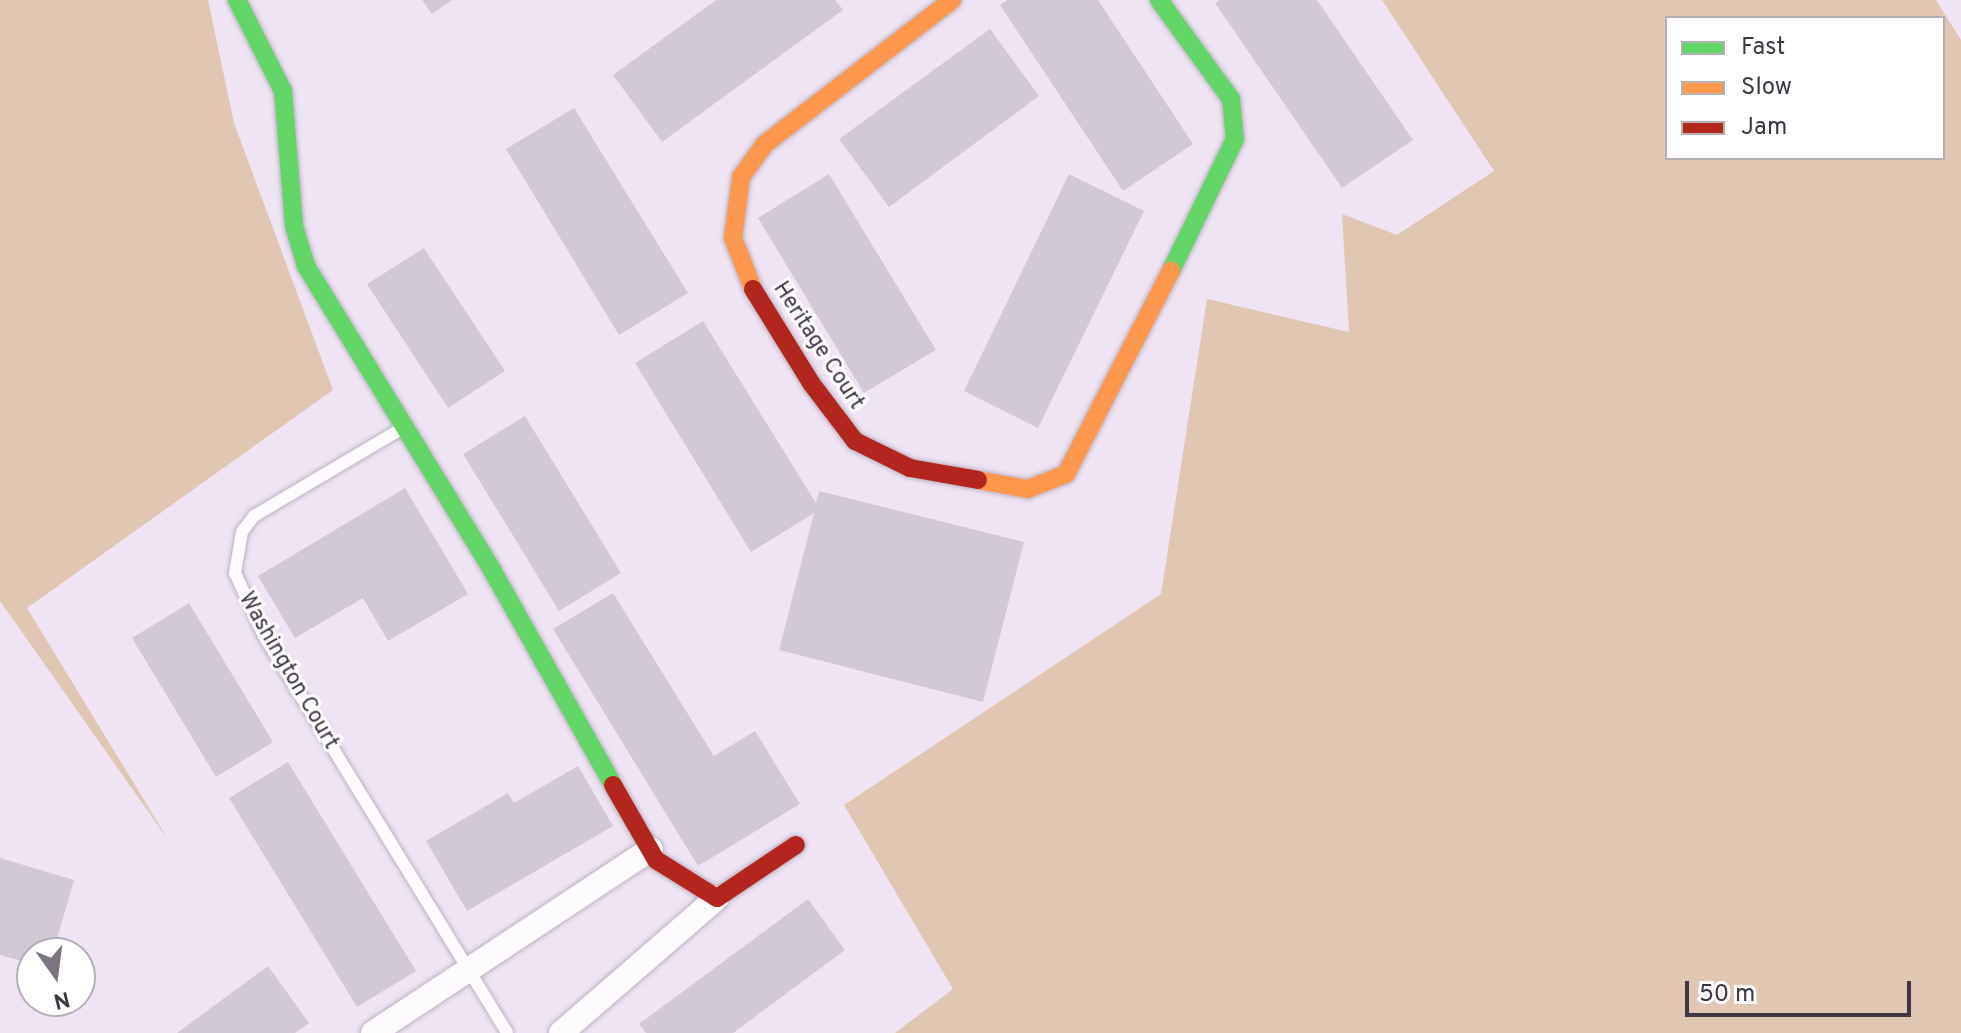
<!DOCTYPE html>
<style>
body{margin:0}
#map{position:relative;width:1961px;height:1033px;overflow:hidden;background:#efe4f4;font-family:Overpass,sans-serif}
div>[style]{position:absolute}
.green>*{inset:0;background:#e0c7b4}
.building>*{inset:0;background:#d2c9d7}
.roads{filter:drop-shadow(0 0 2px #bbb2c0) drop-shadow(0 0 2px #bbb2c0)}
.lane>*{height:12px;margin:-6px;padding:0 6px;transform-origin:6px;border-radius:6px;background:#fdfbfd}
.street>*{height:24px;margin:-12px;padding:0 12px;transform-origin:12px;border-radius:12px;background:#fdfbfd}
.fast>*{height:18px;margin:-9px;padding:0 9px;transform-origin:9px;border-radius:9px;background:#63d668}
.slow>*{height:18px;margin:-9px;padding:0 9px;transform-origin:9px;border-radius:9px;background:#ff974d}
.jam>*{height:18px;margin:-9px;padding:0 9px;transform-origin:9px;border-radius:9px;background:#b3261e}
span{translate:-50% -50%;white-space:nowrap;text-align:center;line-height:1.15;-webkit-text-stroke:6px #fff;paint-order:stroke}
.street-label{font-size:22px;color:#403745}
.legend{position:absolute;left:1665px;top:16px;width:280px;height:144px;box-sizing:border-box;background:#fff;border:2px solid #b3afb5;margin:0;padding:10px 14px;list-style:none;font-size:24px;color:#403745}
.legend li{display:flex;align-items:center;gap:16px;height:40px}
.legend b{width:40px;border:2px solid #b3afb5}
.north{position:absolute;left:16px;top:937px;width:80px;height:80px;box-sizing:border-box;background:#fff;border:2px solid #b3afb5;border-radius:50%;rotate:166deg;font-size:22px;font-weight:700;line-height:32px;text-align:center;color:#403745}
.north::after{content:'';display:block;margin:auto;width:28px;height:36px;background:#7d7482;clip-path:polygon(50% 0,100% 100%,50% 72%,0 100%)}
.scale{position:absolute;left:1685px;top:981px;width:226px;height:36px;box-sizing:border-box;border:4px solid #403745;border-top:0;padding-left:10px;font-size:24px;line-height:28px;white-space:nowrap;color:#403745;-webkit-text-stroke:6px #fff;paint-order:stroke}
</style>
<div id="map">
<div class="green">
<i style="clip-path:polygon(0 0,208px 0,234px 123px,333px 390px,27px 608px,169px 841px,0 601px)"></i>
<i style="clip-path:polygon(evenodd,1382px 0,1936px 0,1961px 40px,1961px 1033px,895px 1033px,953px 989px,844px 805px,1161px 594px,1207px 299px,1349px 332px,1342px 214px,1397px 235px,1494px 171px,1382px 0,1667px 18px,1943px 18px,1943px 158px,1667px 158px,1667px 18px)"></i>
</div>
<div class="building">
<i style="clip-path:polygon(422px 0,452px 0,432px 14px)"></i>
<i style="clip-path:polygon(716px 0,835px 0,843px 10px,662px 142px,613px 75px)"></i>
<i style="clip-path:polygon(1007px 0,1098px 0,1193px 144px,1123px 191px,1000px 5px)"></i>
<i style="clip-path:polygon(1219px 0,1317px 0,1413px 140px,1342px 188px,1215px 3px)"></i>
<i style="clip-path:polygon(990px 29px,1039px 96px,889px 207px,839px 139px)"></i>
<i style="clip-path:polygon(574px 108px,688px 293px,619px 335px,506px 149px)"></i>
<i style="clip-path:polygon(829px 174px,936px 350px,864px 393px,758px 218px)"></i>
<i style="clip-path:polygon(1069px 174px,1144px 211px,1038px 428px,964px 391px)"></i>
<i style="clip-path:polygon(424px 248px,505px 371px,448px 408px,367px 284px)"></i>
<i style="clip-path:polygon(703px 321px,816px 503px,819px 491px,1024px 542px,983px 702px,779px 650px,814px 513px,751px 552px,635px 363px)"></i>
<i style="clip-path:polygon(525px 416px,621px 573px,559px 611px,463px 454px)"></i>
<i style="clip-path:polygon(405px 488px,468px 594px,388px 641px,363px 598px,295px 638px,258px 576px)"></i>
<i style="clip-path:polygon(613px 593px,714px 756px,755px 731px,800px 804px,698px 866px,553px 629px)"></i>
<i style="clip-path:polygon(189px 603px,273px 742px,216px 777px,132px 638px)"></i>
<i style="clip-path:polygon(288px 762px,416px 971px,357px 1007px,229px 798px)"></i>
<i style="clip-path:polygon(578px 766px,613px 826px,467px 911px,426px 841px,508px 793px,514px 803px)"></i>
<i style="clip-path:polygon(0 858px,74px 880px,53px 953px,32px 953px,32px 964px,0 955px)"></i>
<i style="clip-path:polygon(808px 899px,845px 950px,733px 1033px,646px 1033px,639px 1024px)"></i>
<i style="clip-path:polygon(268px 966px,309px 1023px,295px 1033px,177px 1033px)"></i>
</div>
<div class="roads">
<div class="lane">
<i style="left:401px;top:429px;width:171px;rotate:149.4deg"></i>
<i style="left:254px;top:516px;width:20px;rotate:127deg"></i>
<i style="left:242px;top:532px;width:42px;rotate:99.7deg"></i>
<i style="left:235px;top:573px;width:69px;rotate:65.3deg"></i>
<i style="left:264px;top:636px;width:465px;rotate:58.5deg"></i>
</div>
<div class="street">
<i style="left:373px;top:1033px;width:333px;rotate:-33.5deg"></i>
<i style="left:561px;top:1033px;width:206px;rotate:-40.9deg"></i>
</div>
<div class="fast">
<i style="left:237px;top:0;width:102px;rotate:63.2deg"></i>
<i style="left:283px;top:91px;width:135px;rotate:85.3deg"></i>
<i style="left:294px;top:226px;width:42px;rotate:73.3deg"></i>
<i style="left:306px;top:266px;width:356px;rotate:58.5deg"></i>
<i style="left:492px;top:570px;width:247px;rotate:60.6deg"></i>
<i style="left:1159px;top:0;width:122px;rotate:54deg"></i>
<i style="left:1231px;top:99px;width:40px;rotate:84.3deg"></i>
<i style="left:1235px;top:139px;width:147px;rotate:115.9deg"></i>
</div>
<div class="slow">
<i style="left:753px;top:289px;width:55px;rotate:-111.4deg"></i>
<i style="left:733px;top:238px;width:62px;rotate:-82.5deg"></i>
<i style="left:741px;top:177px;width:41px;rotate:-54deg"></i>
<i style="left:765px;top:144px;width:236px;rotate:-37.6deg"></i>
<i style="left:978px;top:480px;width:51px;rotate:10.2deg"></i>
<i style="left:1028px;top:489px;width:41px;rotate:-21.5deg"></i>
<i style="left:1066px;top:474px;width:229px;rotate:-62.7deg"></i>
</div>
<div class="jam">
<i style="left:753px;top:289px;width:110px;rotate:58.3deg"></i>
<i style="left:811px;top:383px;width:73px;rotate:52.8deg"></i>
<i style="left:855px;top:441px;width:61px;rotate:26.1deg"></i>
<i style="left:910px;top:468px;width:69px;rotate:10deg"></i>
<i style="left:613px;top:785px;width:86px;rotate:60.2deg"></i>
<i style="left:656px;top:860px;width:72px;rotate:31.9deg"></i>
<i style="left:717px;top:898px;width:95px;rotate:-33.9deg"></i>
</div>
</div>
<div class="street-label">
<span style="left:818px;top:346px;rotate:57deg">Heritage Court</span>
<span style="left:288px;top:671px;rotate:60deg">Washington Court</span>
</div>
<ul class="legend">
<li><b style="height:10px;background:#63d668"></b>Fast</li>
<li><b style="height:10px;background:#ff974d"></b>Slow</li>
<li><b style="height:10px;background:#b3261e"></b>Jam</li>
</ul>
<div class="north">N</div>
<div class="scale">50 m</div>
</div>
